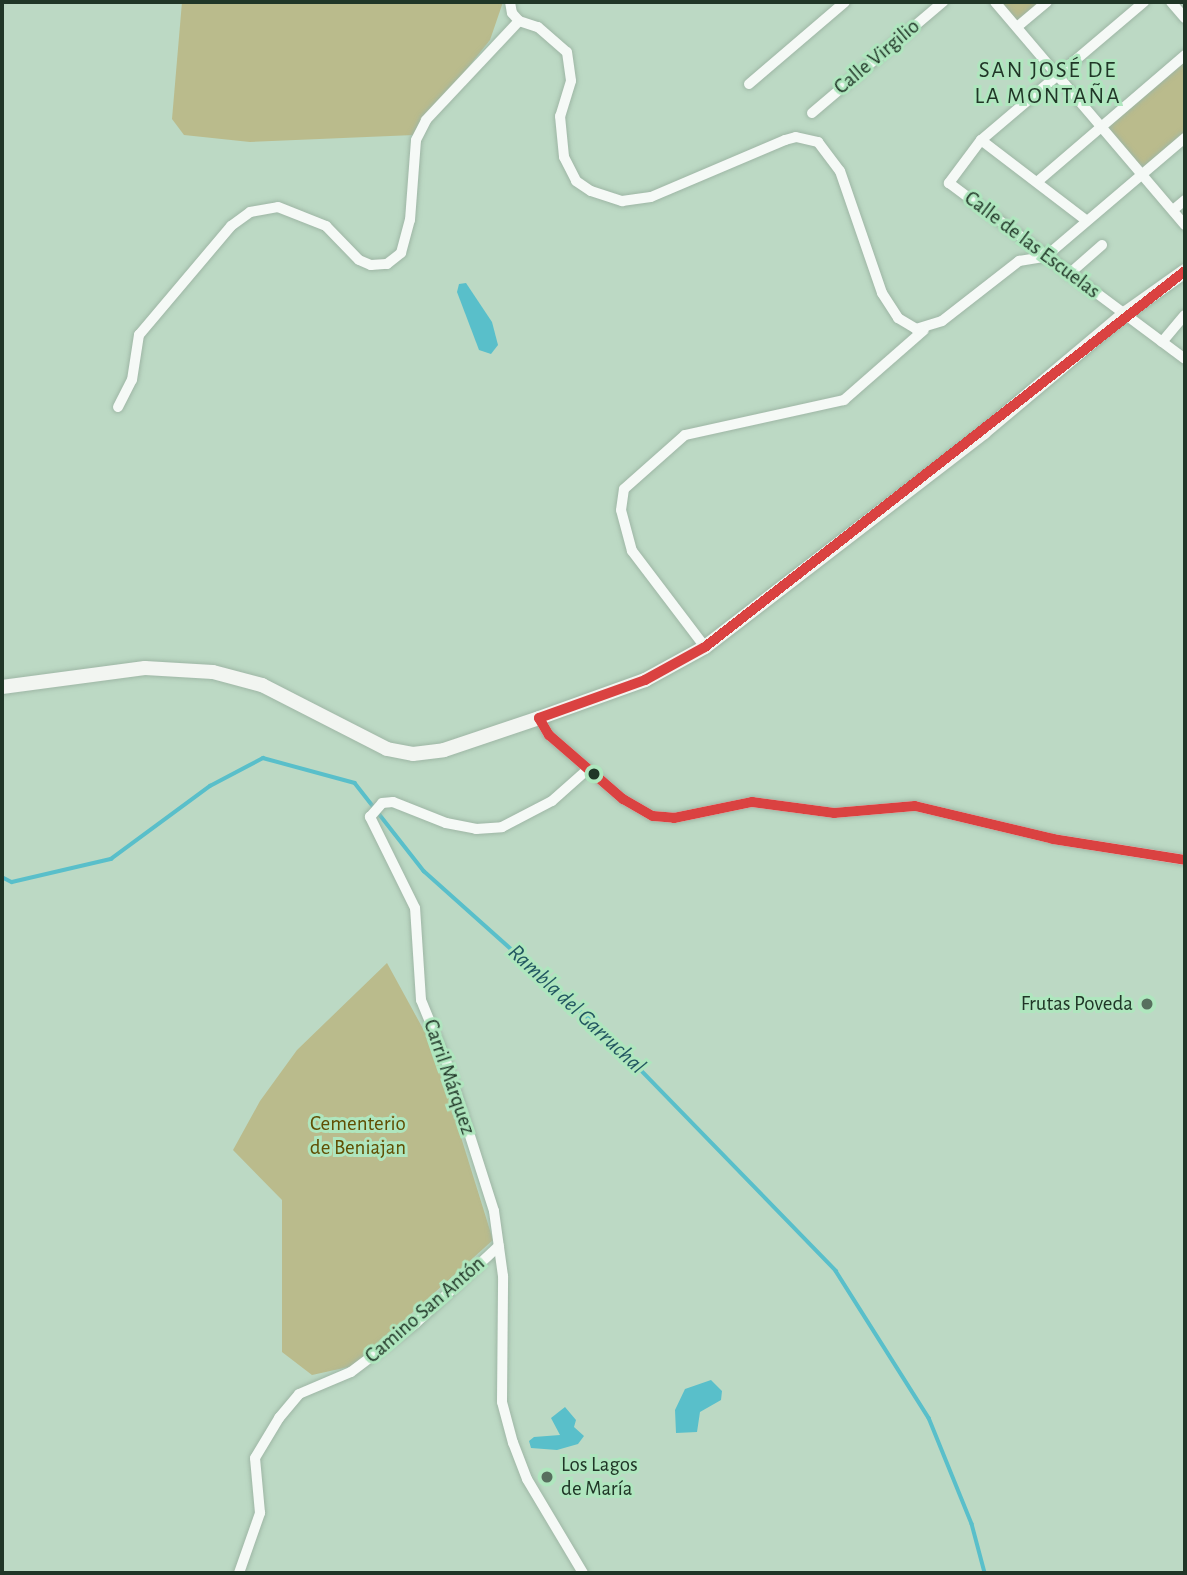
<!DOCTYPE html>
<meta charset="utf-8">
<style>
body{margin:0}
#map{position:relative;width:1187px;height:1575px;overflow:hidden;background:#bcd9c4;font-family:"Alegreya Sans",sans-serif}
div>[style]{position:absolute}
.green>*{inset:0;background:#babb8c}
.water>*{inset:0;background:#59bfca}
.stream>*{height:3.5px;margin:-1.75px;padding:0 1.75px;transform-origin:1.75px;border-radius:1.75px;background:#59bfca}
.roads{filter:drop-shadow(0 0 2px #9eb6a5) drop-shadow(0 0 2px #9eb6a5)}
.street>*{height:10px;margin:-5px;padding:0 5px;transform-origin:5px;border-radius:5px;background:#f5f9f6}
.secondary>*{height:14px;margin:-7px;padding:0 7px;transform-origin:7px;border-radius:7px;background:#f2f5f1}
.bus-1>*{height:10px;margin:-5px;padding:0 5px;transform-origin:5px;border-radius:5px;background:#da4241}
.dots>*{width:19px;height:19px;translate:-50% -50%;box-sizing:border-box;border:4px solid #afe6be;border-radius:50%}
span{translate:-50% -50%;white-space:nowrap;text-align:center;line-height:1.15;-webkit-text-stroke:6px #afe6be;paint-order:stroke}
.street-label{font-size:21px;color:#203627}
.poi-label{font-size:21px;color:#203627}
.right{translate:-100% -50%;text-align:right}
.left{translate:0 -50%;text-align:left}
.park-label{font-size:21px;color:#604e03}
.neighbourhood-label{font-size:23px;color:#203627;letter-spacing:2px}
.water-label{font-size:23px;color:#225761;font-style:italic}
.frame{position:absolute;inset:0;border:4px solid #203627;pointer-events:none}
</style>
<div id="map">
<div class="green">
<i style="clip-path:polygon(182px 2px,503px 2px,490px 40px,414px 135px,250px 142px,184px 135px,172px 119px)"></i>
<i style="clip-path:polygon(995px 2px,1047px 2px,1017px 27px)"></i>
<i style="clip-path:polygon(1185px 55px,1185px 138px,1143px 174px,1102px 126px)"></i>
<i style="clip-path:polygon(387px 963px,433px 1047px,493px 1240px,353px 1366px,312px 1375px,282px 1352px,282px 1200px,233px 1150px,260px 1101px,297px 1050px)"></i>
</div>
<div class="water">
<i style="clip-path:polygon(466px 283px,492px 322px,498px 345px,491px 354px,479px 350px,457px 292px,459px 284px)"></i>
<i style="clip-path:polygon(711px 1380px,722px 1391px,721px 1400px,700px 1412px,697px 1432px,676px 1433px,675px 1410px,685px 1389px)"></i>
<i style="clip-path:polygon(565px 1407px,576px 1420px,574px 1427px,584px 1436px,578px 1444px,557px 1450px,531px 1448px,529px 1441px,534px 1437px,560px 1435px,551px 1418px)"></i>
</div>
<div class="stream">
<i style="left:2px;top:877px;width:11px;rotate:27deg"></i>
<i style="left:12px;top:882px;width:102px;rotate:-13.1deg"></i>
<i style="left:111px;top:859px;width:123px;rotate:-36.4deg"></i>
<i style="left:210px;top:786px;width:60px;rotate:-27.8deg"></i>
<i style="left:263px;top:758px;width:95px;rotate:15.2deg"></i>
<i style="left:355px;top:783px;width:112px;rotate:51.9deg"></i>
<i style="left:424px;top:871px;width:239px;rotate:41.8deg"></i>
<i style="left:602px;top:1030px;width:336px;rotate:45.8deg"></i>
<i style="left:836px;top:1271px;width:174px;rotate:57.7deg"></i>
<i style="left:929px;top:1418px;width:114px;rotate:67.9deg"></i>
<i style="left:972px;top:1524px;width:51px;rotate:75.1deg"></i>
</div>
<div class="roads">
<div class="street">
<i style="left:510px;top:2px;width:11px;rotate:80deg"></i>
<i style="left:512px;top:13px;width:11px;rotate:49deg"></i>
<i style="left:519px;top:21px;width:20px;rotate:18deg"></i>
<i style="left:538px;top:27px;width:38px;rotate:41deg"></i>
<i style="left:567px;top:52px;width:29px;rotate:82deg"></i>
<i style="left:571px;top:81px;width:37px;rotate:107deg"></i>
<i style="left:560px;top:116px;width:41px;rotate:84.4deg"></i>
<i style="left:564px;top:157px;width:27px;rotate:63deg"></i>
<i style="left:576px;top:181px;width:18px;rotate:34deg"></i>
<i style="left:591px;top:191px;width:33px;rotate:18deg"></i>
<i style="left:622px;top:201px;width:29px;rotate:-8deg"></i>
<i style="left:651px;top:197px;width:146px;rotate:-23deg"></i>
<i style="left:785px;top:140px;width:11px;rotate:-15deg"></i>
<i style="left:796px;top:137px;width:23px;rotate:13deg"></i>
<i style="left:818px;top:142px;width:36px;rotate:53deg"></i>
<i style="left:840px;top:171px;width:129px;rotate:71deg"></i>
<i style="left:882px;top:293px;width:30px;rotate:57deg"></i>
<i style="left:898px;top:318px;width:21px;rotate:31deg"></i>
<i style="left:916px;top:329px;width:27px;rotate:-17deg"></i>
<i style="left:942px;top:321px;width:98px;rotate:-37.9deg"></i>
<i style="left:1019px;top:261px;width:26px;rotate:-9deg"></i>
<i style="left:995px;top:2px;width:293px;rotate:49.6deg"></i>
<i style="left:1144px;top:2px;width:214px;rotate:139.7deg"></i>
<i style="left:981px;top:140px;width:54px;rotate:126.7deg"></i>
<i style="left:949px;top:183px;width:294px;rotate:36.7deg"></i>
<i style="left:1171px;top:2px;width:21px;rotate:49deg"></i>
<i style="left:1017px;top:27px;width:39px;rotate:-40deg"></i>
<i style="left:749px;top:84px;width:126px;rotate:-40.5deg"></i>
<i style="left:812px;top:113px;width:172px;rotate:-40.3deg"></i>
<i style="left:981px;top:140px;width:133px;rotate:37.4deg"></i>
<i style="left:1037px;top:182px;width:195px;rotate:-40.6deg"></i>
<i style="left:1173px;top:210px;width:16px;rotate:-40deg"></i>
<i style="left:1045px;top:257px;width:184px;rotate:-40.4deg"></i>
<i style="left:1069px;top:274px;width:44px;rotate:-41.3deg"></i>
<i style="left:1162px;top:342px;width:35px;rotate:-50deg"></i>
<i style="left:118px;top:407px;width:30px;rotate:-63deg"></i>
<i style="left:132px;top:380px;width:46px;rotate:-81.2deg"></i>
<i style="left:139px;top:335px;width:143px;rotate:-49.8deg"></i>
<i style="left:231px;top:226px;width:24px;rotate:-36deg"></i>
<i style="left:250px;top:212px;width:28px;rotate:-10deg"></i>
<i style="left:278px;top:207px;width:52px;rotate:21.6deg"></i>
<i style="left:326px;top:226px;width:47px;rotate:45.9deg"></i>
<i style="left:359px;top:260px;width:13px;rotate:23deg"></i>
<i style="left:371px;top:265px;width:16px;rotate:-4deg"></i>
<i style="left:387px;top:264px;width:18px;rotate:-38deg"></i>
<i style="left:401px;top:253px;width:34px;rotate:-75deg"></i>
<i style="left:410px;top:220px;width:80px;rotate:-85.7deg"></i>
<i style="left:416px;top:140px;width:22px;rotate:-63deg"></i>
<i style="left:426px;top:120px;width:136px;rotate:-46.8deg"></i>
<i style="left:705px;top:647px;width:121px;rotate:-127.2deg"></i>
<i style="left:632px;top:551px;width:42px;rotate:-105deg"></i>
<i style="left:621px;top:510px;width:21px;rotate:-82deg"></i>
<i style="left:624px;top:489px;width:81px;rotate:-41.5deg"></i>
<i style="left:685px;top:435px;width:163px;rotate:-12.4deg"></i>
<i style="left:844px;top:400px;width:106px;rotate:-41.2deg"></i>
<i style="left:539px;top:718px;width:20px;rotate:60deg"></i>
<i style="left:549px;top:735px;width:98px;rotate:40.9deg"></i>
<i style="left:623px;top:799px;width:34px;rotate:30deg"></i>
<i style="left:653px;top:816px;width:21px;rotate:5deg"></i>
<i style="left:674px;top:818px;width:80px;rotate:-11.6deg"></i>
<i style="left:752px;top:802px;width:83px;rotate:7.6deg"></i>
<i style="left:834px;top:813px;width:81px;rotate:-4.9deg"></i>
<i style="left:915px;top:806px;width:142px;rotate:13.4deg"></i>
<i style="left:1053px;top:839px;width:134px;rotate:9deg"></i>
<i style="left:239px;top:1573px;width:64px;rotate:-70.7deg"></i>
<i style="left:260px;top:1513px;width:55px;rotate:-95.2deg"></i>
<i style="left:255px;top:1458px;width:47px;rotate:-59deg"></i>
<i style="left:279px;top:1418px;width:31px;rotate:-50deg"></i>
<i style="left:299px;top:1394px;width:56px;rotate:-22.9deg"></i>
<i style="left:351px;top:1372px;width:81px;rotate:-37deg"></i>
<i style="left:416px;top:1323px;width:113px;rotate:-42.9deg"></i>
<i style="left:583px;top:1573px;width:109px;rotate:-120.8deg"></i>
<i style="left:527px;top:1479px;width:39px;rotate:-111deg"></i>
<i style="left:513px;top:1443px;width:42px;rotate:-105deg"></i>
<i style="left:502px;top:1402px;width:126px;rotate:-89.5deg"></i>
<i style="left:503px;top:1276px;width:66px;rotate:-97.9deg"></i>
<i style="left:494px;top:1211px;width:157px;rotate:-107.7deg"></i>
<i style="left:446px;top:1061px;width:66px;rotate:-112.3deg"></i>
<i style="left:421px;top:1000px;width:92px;rotate:-93.7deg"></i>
<i style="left:415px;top:908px;width:102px;rotate:-116.3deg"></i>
<i style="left:370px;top:817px;width:18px;rotate:-49deg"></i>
<i style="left:382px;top:803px;width:11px;rotate:-5deg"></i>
<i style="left:393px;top:802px;width:57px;rotate:21.6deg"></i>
<i style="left:446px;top:823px;width:31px;rotate:11deg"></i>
<i style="left:476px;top:829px;width:26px;rotate:-4deg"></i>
<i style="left:502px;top:827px;width:56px;rotate:-27.5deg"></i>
<i style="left:552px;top:801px;width:48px;rotate:-41.6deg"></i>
</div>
<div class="secondary">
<i style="left:2px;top:687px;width:144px;rotate:-7.6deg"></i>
<i style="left:145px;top:668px;width:68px;rotate:3.4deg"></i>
<i style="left:213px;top:672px;width:51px;rotate:14.9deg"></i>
<i style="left:262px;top:685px;width:140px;rotate:27.1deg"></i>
<i style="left:387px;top:749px;width:26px;rotate:11deg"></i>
<i style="left:413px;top:754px;width:31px;rotate:-7deg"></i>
<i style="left:444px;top:750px;width:100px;rotate:-18.6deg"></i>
<i style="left:539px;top:718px;width:113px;rotate:-19.7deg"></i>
<i style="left:645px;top:680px;width:68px;rotate:-28.8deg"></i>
<i style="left:705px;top:647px;width:352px;rotate:-37.6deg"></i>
<i style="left:984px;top:432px;width:185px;rotate:-40deg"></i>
<i style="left:1126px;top:313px;width:72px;rotate:-35.4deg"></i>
</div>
</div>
<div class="bus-1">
<i style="left:539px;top:718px;width:113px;rotate:-19.7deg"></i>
<i style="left:645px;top:680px;width:68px;rotate:-28.8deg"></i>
<i style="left:705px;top:647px;width:610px;rotate:-38.07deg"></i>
<i style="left:539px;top:718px;width:20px;rotate:60deg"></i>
<i style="left:549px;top:735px;width:98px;rotate:40.9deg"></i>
<i style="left:623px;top:799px;width:34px;rotate:30deg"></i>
<i style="left:653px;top:816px;width:21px;rotate:5deg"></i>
<i style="left:674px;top:818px;width:80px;rotate:-11.6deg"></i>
<i style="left:752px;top:802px;width:83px;rotate:7.6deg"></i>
<i style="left:834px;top:813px;width:81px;rotate:-4.9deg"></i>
<i style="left:915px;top:806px;width:142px;rotate:13.4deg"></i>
<i style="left:1053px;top:839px;width:134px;rotate:9deg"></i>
</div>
<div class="dots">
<i style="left:594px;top:774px;background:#203627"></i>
<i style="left:1147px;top:1004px;background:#576f5e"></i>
<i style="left:547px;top:1477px;background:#576f5e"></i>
</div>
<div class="street-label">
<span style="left:877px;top:57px;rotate:-40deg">Calle Virgilio</span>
<span style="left:1032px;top:245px;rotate:37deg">Calle de las Escuelas</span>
<span style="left:449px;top:1077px;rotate:71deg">Carril Márquez</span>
<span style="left:425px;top:1310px;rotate:-41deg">Camino San Antón</span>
</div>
<div class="poi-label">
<span class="right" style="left:1133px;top:1004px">Frutas Poveda</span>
<span class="left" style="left:561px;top:1477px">Los Lagos<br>de María</span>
</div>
<div class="park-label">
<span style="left:358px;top:1136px">Cementerio<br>de Beniajan</span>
</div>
<div class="neighbourhood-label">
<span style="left:1048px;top:84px">SAN JOSÉ DE<br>LA MONTAÑA</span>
</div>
<div class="water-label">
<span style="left:576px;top:1010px;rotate:43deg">Rambla del Garruchal</span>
</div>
<div class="frame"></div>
</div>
